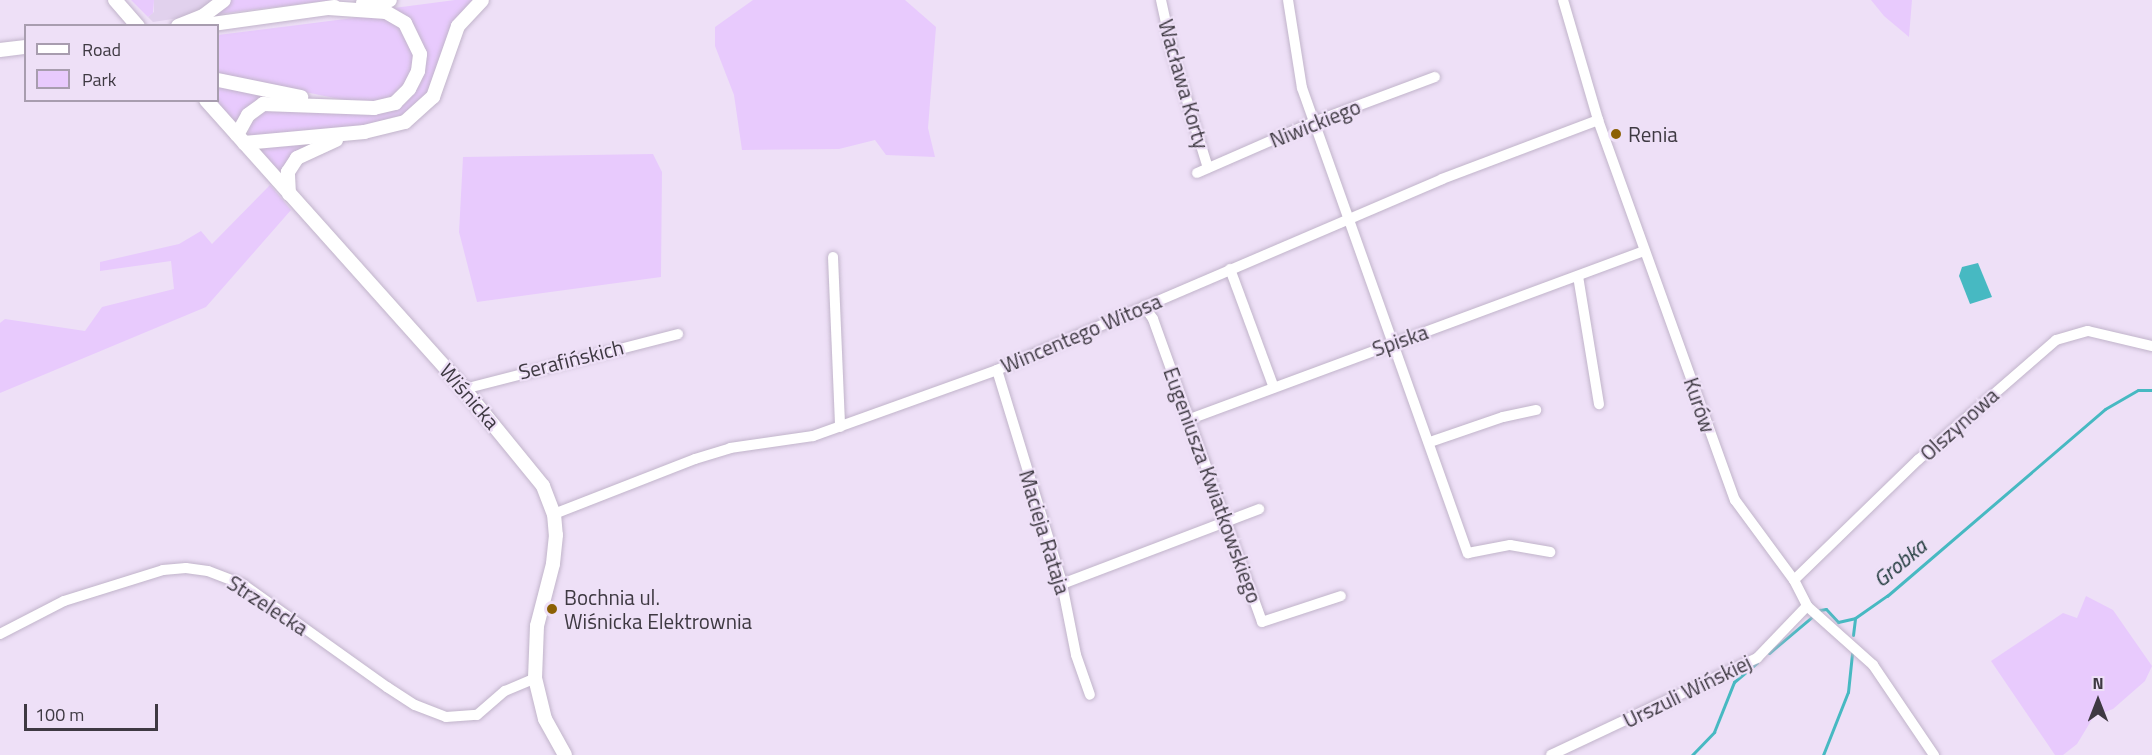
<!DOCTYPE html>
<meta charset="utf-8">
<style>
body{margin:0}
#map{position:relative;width:2152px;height:755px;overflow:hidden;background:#eee0f7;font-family:"Titillium Web",sans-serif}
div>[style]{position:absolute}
.built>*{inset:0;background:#e1d1ed}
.green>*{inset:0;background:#e8cafd}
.water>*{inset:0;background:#47b9c2}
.stream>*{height:3px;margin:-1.5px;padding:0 1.5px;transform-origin:1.5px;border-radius:1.5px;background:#47b9c2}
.roads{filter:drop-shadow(0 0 2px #c1b4ca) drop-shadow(0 0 2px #c1b4ca)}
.minor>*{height:10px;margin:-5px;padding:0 5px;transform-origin:5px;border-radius:5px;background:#fff}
.major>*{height:14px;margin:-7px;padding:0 7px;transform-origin:7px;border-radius:7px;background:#fff}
.dots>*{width:16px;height:16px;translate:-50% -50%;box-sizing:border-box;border:3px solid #eee0f7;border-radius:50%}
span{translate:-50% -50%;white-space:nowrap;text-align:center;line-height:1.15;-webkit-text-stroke:4.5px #eee0f7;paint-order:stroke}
.street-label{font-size:21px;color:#3e3942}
.poi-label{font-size:21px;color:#3e3942}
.left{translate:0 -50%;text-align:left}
.water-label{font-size:22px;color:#203a3c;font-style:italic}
.legend{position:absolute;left:24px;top:24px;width:195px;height:78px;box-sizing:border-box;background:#eee0f7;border:2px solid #a89daf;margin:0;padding:8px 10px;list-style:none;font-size:18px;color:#3e3942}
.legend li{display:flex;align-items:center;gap:12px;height:30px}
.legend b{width:30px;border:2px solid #a89daf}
.north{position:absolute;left:2068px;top:671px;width:60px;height:60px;-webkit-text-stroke:4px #eee0f7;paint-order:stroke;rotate:0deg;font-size:16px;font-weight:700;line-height:24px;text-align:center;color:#3e3942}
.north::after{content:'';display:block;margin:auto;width:21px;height:27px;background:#3e3942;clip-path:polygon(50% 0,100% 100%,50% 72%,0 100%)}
.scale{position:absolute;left:24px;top:704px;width:134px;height:27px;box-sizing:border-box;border:3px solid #3e3942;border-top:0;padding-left:8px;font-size:18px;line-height:21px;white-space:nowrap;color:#3e3942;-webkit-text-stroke:4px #eee0f7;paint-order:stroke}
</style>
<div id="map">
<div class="built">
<i style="clip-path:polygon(154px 0,217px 0,192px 16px,153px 22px,148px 17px,154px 12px)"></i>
</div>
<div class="green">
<i style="clip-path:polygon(131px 0,154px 0,153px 13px,148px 17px)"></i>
<i style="clip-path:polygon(231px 0,332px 0,218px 14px)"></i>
<i style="clip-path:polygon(455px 0,474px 0,431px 90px,414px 111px,387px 124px,247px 138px,251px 123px,268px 109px,366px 114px,387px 112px,405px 104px,421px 83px,425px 50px,410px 21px,394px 8px)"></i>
<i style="clip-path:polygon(753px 0,905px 0,936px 27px,928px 128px,935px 157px,886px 155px,875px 140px,839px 149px,742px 150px,734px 95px,715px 46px,715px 27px)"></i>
<i style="clip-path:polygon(1871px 0,1912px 0,1909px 37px,1884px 16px)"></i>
<i style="clip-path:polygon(377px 15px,401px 27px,416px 59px,407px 88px,383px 104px,354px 102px,218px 74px,218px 35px)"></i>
<i style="clip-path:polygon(218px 84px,307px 101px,250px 106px,234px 123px,213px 101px,218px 100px)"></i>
<i style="clip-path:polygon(311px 143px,293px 154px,284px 180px,259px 151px,262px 147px)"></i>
<i style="clip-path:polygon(653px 154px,662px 172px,661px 277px,477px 302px,459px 232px,463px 157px)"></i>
<i style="clip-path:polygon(270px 185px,291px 210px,206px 307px,0 393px,0 323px,5px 319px,85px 331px,102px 307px,174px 289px,171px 261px,100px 271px,100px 262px,179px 244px,201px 231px,212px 244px)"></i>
<i style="clip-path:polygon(2086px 596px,2113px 610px,2152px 666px,2145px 681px,2113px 709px,2094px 716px,2077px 744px,2063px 755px,2055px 755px,1991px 661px,2063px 613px,2077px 618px)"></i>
</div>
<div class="water">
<i style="clip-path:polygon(1978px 263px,1992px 297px,1970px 304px,1959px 276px,1962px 267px)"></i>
</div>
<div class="stream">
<i style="left:1853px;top:635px;width:16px;rotate:-83deg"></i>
<i style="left:1769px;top:653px;width:67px;rotate:-40.1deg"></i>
<i style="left:1820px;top:610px;width:6px;rotate:-9deg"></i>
<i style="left:1826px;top:609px;width:18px;rotate:47deg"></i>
<i style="left:1838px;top:622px;width:17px;rotate:-13deg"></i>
<i style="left:1855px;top:618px;width:39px;rotate:-35deg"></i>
<i style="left:1887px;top:596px;width:287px;rotate:-40.6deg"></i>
<i style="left:2105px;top:409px;width:38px;rotate:-30deg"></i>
<i style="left:2138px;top:390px;width:14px"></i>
<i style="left:1692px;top:755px;width:32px;rotate:-46deg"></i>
<i style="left:1714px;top:732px;width:54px;rotate:-68.2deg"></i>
<i style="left:1734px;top:682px;width:30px;rotate:-40deg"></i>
<i style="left:1823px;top:755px;width:68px;rotate:-68.4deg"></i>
<i style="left:1848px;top:692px;width:39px;rotate:-84deg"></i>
</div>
<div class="roads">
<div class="minor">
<i style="left:1161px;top:0;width:56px;rotate:77.7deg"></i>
<i style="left:1173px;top:55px;width:118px;rotate:72.8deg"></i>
<i style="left:1288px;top:0;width:89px;rotate:81deg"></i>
<i style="left:1302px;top:88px;width:494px;rotate:70.4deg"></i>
<i style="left:1468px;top:553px;width:43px;rotate:-10.8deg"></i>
<i style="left:1510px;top:545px;width:41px;rotate:9.9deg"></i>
<i style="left:1563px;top:0;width:125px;rotate:73.7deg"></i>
<i style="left:1598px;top:120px;width:404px;rotate:70.2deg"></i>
<i style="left:1735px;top:500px;width:99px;rotate:53.6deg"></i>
<i style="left:1794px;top:580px;width:29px;rotate:63deg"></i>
<i style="left:1807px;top:606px;width:89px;rotate:41.8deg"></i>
<i style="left:1873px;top:665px;width:109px;rotate:55.9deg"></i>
<i style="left:1197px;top:173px;width:128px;rotate:-23.6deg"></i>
<i style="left:1314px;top:122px;width:129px;rotate:-20.4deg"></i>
<i style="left:833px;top:257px;width:170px;rotate:87.6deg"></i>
<i style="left:1230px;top:269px;width:124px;rotate:69.7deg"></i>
<i style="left:1578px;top:276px;width:130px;rotate:80.7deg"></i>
<i style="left:1144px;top:306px;width:16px;rotate:55deg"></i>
<i style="left:1153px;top:319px;width:322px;rotate:70.2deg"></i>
<i style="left:1262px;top:622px;width:83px;rotate:-18.2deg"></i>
<i style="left:997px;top:370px;width:219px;rotate:73deg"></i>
<i style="left:1061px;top:579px;width:77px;rotate:78.8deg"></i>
<i style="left:1076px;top:655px;width:42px;rotate:70.7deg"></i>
<i style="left:464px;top:389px;width:221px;rotate:-14.4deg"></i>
<i style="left:1190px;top:419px;width:483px;rotate:-20.3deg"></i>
<i style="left:1430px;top:442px;width:77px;rotate:-18.9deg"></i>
<i style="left:1503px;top:417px;width:34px;rotate:-12deg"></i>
<i style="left:554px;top:514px;width:151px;rotate:-21.3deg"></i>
<i style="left:695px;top:459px;width:37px;rotate:-17deg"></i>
<i style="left:730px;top:448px;width:84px;rotate:-8.2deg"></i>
<i style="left:813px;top:436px;width:195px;rotate:-19.7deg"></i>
<i style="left:997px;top:370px;width:484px;rotate:-23.2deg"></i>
<i style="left:1442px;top:179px;width:167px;rotate:-20.7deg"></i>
<i style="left:1794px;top:580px;width:173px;rotate:-44.1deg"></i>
<i style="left:1918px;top:460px;width:183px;rotate:-41deg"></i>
<i style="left:2056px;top:340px;width:33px;rotate:-16deg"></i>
<i style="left:2088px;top:331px;width:66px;rotate:13.2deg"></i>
<i style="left:1062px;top:584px;width:211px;rotate:-20.8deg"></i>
<i style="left:0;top:634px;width:72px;rotate:-27.3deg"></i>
<i style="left:64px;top:601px;width:104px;rotate:-17.4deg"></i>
<i style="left:163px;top:570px;width:23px;rotate:-5deg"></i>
<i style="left:186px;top:568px;width:22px;rotate:8deg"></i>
<i style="left:208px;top:571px;width:39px;rotate:21deg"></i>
<i style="left:244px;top:585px;width:176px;rotate:35.5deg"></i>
<i style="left:387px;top:687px;width:33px;rotate:33deg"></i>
<i style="left:415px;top:705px;width:33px;rotate:21deg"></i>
<i style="left:446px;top:717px;width:31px;rotate:-4deg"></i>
<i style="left:477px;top:715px;width:37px;rotate:-41deg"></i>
<i style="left:505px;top:691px;width:33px;rotate:-23deg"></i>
<i style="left:1551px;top:755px;width:228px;rotate:-25.2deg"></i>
<i style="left:1757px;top:658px;width:72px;rotate:-46.1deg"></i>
</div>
<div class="major">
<i style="left:115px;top:0;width:35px;rotate:49deg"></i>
<i style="left:363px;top:3px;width:27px;rotate:-6deg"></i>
<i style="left:178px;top:26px;width:27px;rotate:-22deg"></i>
<i style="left:203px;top:16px;width:26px;rotate:-37deg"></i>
<i style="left:198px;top:26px;width:138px;rotate:-7.9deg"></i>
<i style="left:0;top:50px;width:26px;rotate:-7deg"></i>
<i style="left:218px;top:80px;width:85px;rotate:11.6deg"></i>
<i style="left:206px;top:100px;width:387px;rotate:48.2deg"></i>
<i style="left:464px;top:389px;width:125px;rotate:50.8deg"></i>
<i style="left:543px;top:486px;width:30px;rotate:69deg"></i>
<i style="left:554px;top:514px;width:21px;rotate:85deg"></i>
<i style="left:556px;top:535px;width:29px;rotate:96deg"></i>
<i style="left:553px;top:564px;width:64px;rotate:104.5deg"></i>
<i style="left:537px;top:626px;width:52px;rotate:92.2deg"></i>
<i style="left:535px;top:678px;width:42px;rotate:76.3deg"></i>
<i style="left:545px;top:719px;width:41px;rotate:60.9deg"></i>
<i style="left:237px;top:135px;width:23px;rotate:-61deg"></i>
<i style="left:248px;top:115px;width:19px;rotate:-36deg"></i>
<i style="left:263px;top:104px;width:111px;rotate:2.1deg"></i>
<i style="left:374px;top:108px;width:22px;rotate:-13deg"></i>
<i style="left:395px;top:103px;width:20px;rotate:-45deg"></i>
<i style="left:409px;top:89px;width:20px;rotate:-63deg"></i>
<i style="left:418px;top:71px;width:17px;rotate:-83deg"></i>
<i style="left:420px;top:54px;width:34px;rotate:-116deg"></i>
<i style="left:405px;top:23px;width:22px;rotate:-150deg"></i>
<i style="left:386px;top:12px;width:58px;rotate:-176.1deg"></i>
<i style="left:244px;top:143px;width:121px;rotate:-5.2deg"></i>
<i style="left:364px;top:132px;width:42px;rotate:-13.7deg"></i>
<i style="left:405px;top:122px;width:38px;rotate:-42deg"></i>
<i style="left:433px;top:97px;width:75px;rotate:-70.6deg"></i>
<i style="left:458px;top:26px;width:35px;rotate:-47deg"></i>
<i style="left:289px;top:194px;width:22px;rotate:-93deg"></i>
<i style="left:288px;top:172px;width:17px;rotate:-57deg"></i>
<i style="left:297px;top:158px;width:43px;rotate:-24.8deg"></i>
</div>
</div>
<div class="dots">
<i style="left:1616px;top:134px;background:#8c6004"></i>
<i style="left:552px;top:609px;background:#8c6004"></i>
</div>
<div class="street-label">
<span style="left:1184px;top:84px;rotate:74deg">Wacława Korty</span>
<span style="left:1315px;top:123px;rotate:-22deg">Niwickiego</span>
<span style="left:1081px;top:333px;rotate:-23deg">Wincentego Witosa</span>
<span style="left:1400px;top:340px;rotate:-19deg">Spiska</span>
<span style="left:571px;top:359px;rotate:-14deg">Serafińskich</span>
<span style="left:470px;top:396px;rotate:49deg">Wiśnicka</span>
<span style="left:1700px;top:405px;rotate:71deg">Kurów</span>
<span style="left:1959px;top:424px;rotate:-42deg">Olszynowa</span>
<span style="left:1213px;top:485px;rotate:70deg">Eugeniusza Kwiatkowskiego</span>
<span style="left:1045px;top:532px;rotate:73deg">Macieja Rataja</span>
<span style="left:268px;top:605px;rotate:33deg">Strzelecka</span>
<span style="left:1687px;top:691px;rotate:-26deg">Urszuli Wińskiej</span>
</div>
<div class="poi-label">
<span class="left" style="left:1628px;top:134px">Renia</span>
<span class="left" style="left:564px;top:609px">Bochnia ul.<br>Wiśnicka Elektrownia</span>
</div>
<div class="water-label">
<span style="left:1900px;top:563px;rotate:-40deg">Grobka</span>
</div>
<ul class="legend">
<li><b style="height:8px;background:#fff"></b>Road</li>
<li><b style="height:16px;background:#e8cafd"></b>Park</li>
</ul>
<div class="north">N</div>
<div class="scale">100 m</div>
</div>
